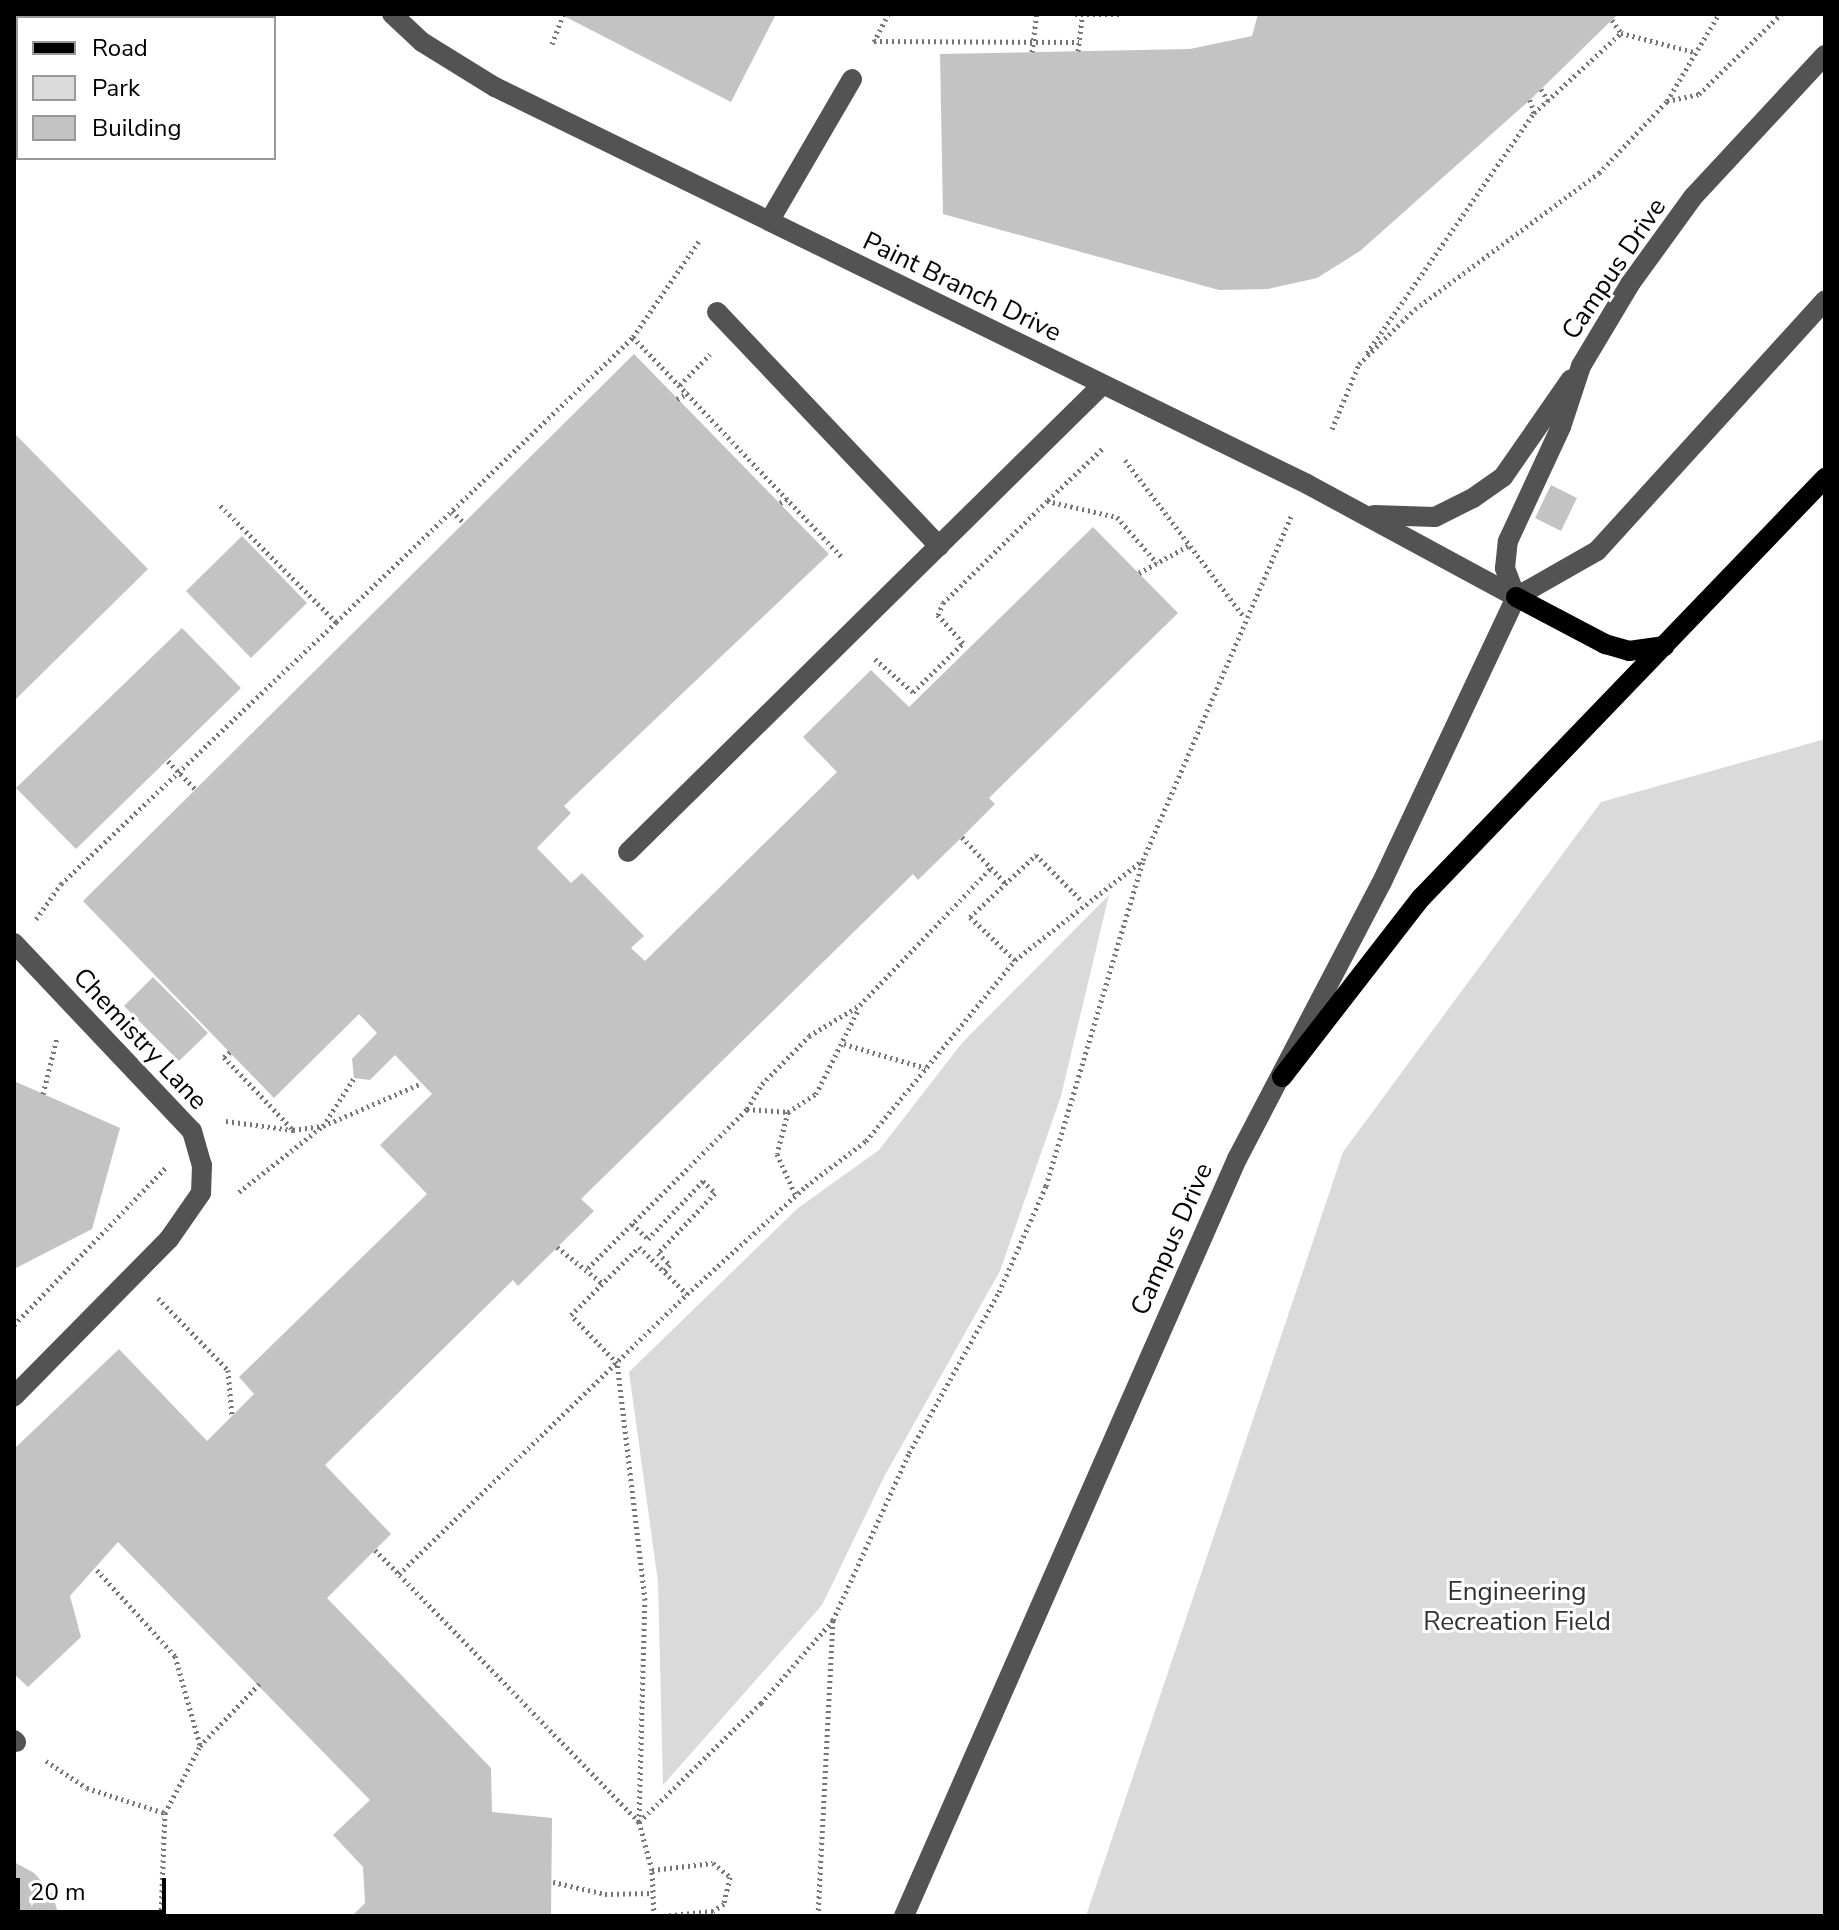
<!DOCTYPE html>
<style>
body{margin:0}
#map{position:relative;width:1839px;height:1930px;overflow:hidden;background:#fff;font-family:"Nunito Sans",sans-serif}
div>[style]{position:absolute}
.green>*{inset:0;background:#dadada}
.building>*{inset:0;background:#c3c3c3}
.path>*{height:5px;margin-top:-2.5px;transform-origin:0;background:repeating-linear-gradient(90deg,#757575 0 2px,transparent 0 6px)}
.minor>*{height:20px;margin:-10px;padding:0 10px;transform-origin:10px;border-radius:10px;background:#535353}
.major>*{height:20px;margin:-10px;padding:0 10px;transform-origin:10px;border-radius:10px;background:#000}
span{translate:-50% -50%;white-space:nowrap;text-align:center;line-height:1.15;-webkit-text-stroke:6px #fff;paint-order:stroke}
.street-label{font-size:26px;color:#000}
.park-label{font-size:26px;color:#313131}
.frame{position:absolute;inset:0;border:16px solid #000;pointer-events:none}
.legend{position:absolute;left:16px;top:16px;width:260px;height:144px;box-sizing:border-box;background:#fff;border:2px solid #999;margin:0;padding:10px 14px;list-style:none;font-size:24px;color:#000}
.legend li{display:flex;align-items:center;gap:16px;height:40px}
.legend b{width:40px;border:2px solid #999}
.scale{position:absolute;left:16px;top:1878px;width:150px;height:36px;box-sizing:border-box;border:4px solid #000;border-top:0;padding-left:10px;font-size:24px;line-height:28px;white-space:nowrap;color:#000;-webkit-text-stroke:6px #fff;paint-order:stroke}
</style>
<div id="map">
<div class="green">
<i style="clip-path:polygon(1825px 739px,1825px 1916px,1086px 1916px,1343px 1152px,1601px 802px)"></i>
<i style="clip-path:polygon(1109px 895px,1061px 1096px,1000px 1271px,885px 1475px,822px 1605px,663px 1785px,658px 1582px,629px 1372px,798px 1208px,879px 1150px,962px 1043px)"></i>
</div>
<div class="building">
<i style="clip-path:polygon(560px 14px,776px 14px,731px 102px)"></i>
<i style="clip-path:polygon(1258px 14px,1618px 14px,1530px 100px,1360px 251px,1317px 278px,1268px 289px,1219px 290px,943px 214px,940px 54px,1190px 49px,1252px 36px)"></i>
<i style="clip-path:polygon(634px 354px,829px 554px,564px 806px,571px 813px,537px 848px,571px 883px,582px 873px,644px 936px,631px 948px,645px 961px,837px 772px,803px 737px,871px 670px,909px 707px,1093px 527px,1178px 613px,989px 798px,995px 804px,962px 837px,918px 880px,913px 874px,581px 1199px,594px 1211px,518px 1286px,513px 1280px,325px 1465px,391px 1534px,327px 1598px,491px 1768px,492px 1812px,552px 1818px,551px 1916px,352px 1916px,365px 1903px,363px 1867px,333px 1835px,370px 1800px,118px 1542px,70px 1596px,81px 1637px,28px 1687px,14px 1674px,14px 1449px,119px 1349px,207px 1441px,254px 1394px,239px 1377px,427px 1194px,380px 1145px,432px 1094px,395px 1055px,370px 1080px,354px 1078px,352px 1059px,377px 1033px,359px 1014px,274px 1098px,83px 901px)"></i>
<i style="clip-path:polygon(14px 433px,148px 569px,14px 701px)"></i>
<i style="clip-path:polygon(1551px 485px,1577px 498px,1561px 531px,1535px 518px)"></i>
<i style="clip-path:polygon(242px 536px,307px 603px,251px 658px,186px 591px)"></i>
<i style="clip-path:polygon(182px 628px,241px 688px,76px 849px,16px 788px)"></i>
<i style="clip-path:polygon(153px 977px,208px 1033px,179px 1061px,124px 1006px)"></i>
<i style="clip-path:polygon(14px 1081px,120px 1128px,92px 1229px,14px 1269px)"></i>
<i style="clip-path:polygon(14px 1862px,34px 1873px,52px 1893px,59px 1916px,14px 1916px)"></i>
</div>
<div class="path">
<i style="left:1075px;top:14px;width:45px"></i>
<i style="left:76px;top:18px;width:6px;rotate:-45deg"></i>
<i style="left:1612px;top:20px;width:16px;rotate:55deg"></i>
<i style="left:1621px;top:33px;width:75px;rotate:14.6deg"></i>
<i style="left:874px;top:41px;width:205px;rotate:0.3deg"></i>
<i style="left:874px;top:42px;width:31px;rotate:-63deg"></i>
<i style="left:552px;top:44px;width:31px;rotate:-69deg"></i>
<i style="left:1078px;top:51px;width:34px;rotate:-83deg"></i>
<i style="left:1032px;top:52px;width:38px;rotate:-83deg"></i>
<i style="left:14px;top:54px;width:6px;rotate:45deg"></i>
<i style="left:14px;top:81px;width:6px;rotate:-45deg"></i>
<i style="left:1541px;top:89px;width:14px;rotate:60deg"></i>
<i style="left:1667px;top:101px;width:33px;rotate:-12deg"></i>
<i style="left:1699px;top:94px;width:115px;rotate:-44.3deg"></i>
<i style="left:1534px;top:113px;width:118px;rotate:-42.6deg"></i>
<i style="left:633px;top:337px;width:305px;rotate:46.5deg"></i>
<i style="left:1367px;top:353px;width:292px;rotate:-55.2deg"></i>
<i style="left:1534px;top:113px;width:14px;rotate:-107deg"></i>
<i style="left:680px;top:385px;width:43px;rotate:-45.9deg"></i>
<i style="left:677px;top:399px;width:13px;rotate:-29deg"></i>
<i style="left:1332px;top:429px;width:70px;rotate:-67.4deg"></i>
<i style="left:1359px;top:364px;width:78px;rotate:-44.5deg"></i>
<i style="left:1415px;top:309px;width:229px;rotate:-36.5deg"></i>
<i style="left:1599px;top:173px;width:99px;rotate:-46.6deg"></i>
<i style="left:1667px;top:101px;width:101px;rotate:-59.1deg"></i>
<i style="left:1125px;top:460px;width:197px;rotate:52.8deg"></i>
<i style="left:1048px;top:500px;width:77px;rotate:-43.4deg"></i>
<i style="left:780px;top:503px;width:10px;rotate:-29deg"></i>
<i style="left:452px;top:511px;width:17px;rotate:45deg"></i>
<i style="left:1139px;top:573px;width:56px;rotate:-28.9deg"></i>
<i style="left:336px;top:622px;width:412px;rotate:-43.8deg"></i>
<i style="left:633px;top:337px;width:116px;rotate:-55.5deg"></i>
<i style="left:875px;top:659px;width:50px;rotate:41deg"></i>
<i style="left:913px;top:692px;width:70px;rotate:-44.4deg"></i>
<i style="left:963px;top:643px;width:38px;rotate:-132deg"></i>
<i style="left:938px;top:615px;width:13px;rotate:-67deg"></i>
<i style="left:943px;top:603px;width:146px;rotate:-44.4deg"></i>
<i style="left:1047px;top:501px;width:72px;rotate:12.9deg"></i>
<i style="left:1117px;top:517px;width:61px;rotate:49deg"></i>
<i style="left:168px;top:761px;width:39px;rotate:46deg"></i>
<i style="left:962px;top:837px;width:63px;rotate:46.9deg"></i>
<i style="left:36px;top:919px;width:43px;rotate:-54.5deg"></i>
<i style="left:61px;top:884px;width:380px;rotate:-43.6deg"></i>
<i style="left:336px;top:622px;width:165px;rotate:-134.8deg"></i>
<i style="left:1015px;top:960px;width:62px;rotate:-136.3deg"></i>
<i style="left:970px;top:917px;width:91px;rotate:-43.2deg"></i>
<i style="left:1036px;top:855px;width:66px;rotate:45deg"></i>
<i style="left:844px;top:1044px;width:85px;rotate:16.3deg"></i>
<i style="left:230px;top:1052px;width:8px;rotate:140deg"></i>
<i style="left:224px;top:1057px;width:99px;rotate:46.6deg"></i>
<i style="left:43px;top:1094px;width:58px;rotate:-76deg"></i>
<i style="left:747px;top:1109px;width:41px;rotate:4.2deg"></i>
<i style="left:788px;top:1112px;width:33px;rotate:-33deg"></i>
<i style="left:816px;top:1094px;width:96px;rotate:-63.4deg"></i>
<i style="left:788px;top:1112px;width:43px;rotate:104.7deg"></i>
<i style="left:777px;top:1154px;width:46px;rotate:65.7deg"></i>
<i style="left:226px;top:1121px;width:68px;rotate:7.7deg"></i>
<i style="left:293px;top:1130px;width:30px;rotate:-8deg"></i>
<i style="left:323px;top:1126px;width:57px;rotate:-57.1deg"></i>
<i style="left:239px;top:1192px;width:107px;rotate:-38.2deg"></i>
<i style="left:323px;top:1126px;width:108px;rotate:-23.5deg"></i>
<i style="left:632px;top:1224px;width:22px;rotate:43deg"></i>
<i style="left:648px;top:1239px;width:80px;rotate:-46.5deg"></i>
<i style="left:703px;top:1181px;width:17px;rotate:45deg"></i>
<i style="left:715px;top:1193px;width:83px;rotate:133.5deg"></i>
<i style="left:658px;top:1253px;width:17px;rotate:45deg"></i>
<i style="left:670px;top:1265px;width:8px;rotate:135deg"></i>
<i style="left:557px;top:1247px;width:58px;rotate:38.7deg"></i>
<i style="left:588px;top:1268px;width:225px;rotate:-45deg"></i>
<i style="left:747px;top:1109px;width:29px;rotate:-59deg"></i>
<i style="left:762px;top:1084px;width:67px;rotate:-45.6deg"></i>
<i style="left:809px;top:1036px;width:60px;rotate:-31.3deg"></i>
<i style="left:860px;top:1005px;width:190px;rotate:-46.3deg"></i>
<i style="left:158px;top:1298px;width:100px;rotate:45.8deg"></i>
<i style="left:228px;top:1370px;width:47px;rotate:85.1deg"></i>
<i style="left:14px;top:1325px;width:218px;rotate:-46.1deg"></i>
<i style="left:375px;top:1550px;width:34px;rotate:45deg"></i>
<i style="left:97px;top:1570px;width:116px;rotate:47.8deg"></i>
<i style="left:175px;top:1656px;width:92px;rotate:74.3deg"></i>
<i style="left:833px;top:1620px;width:110px;rotate:130.9deg"></i>
<i style="left:761px;top:1703px;width:170px;rotate:135.7deg"></i>
<i style="left:639px;top:1822px;width:345px;rotate:-134.1deg"></i>
<i style="left:399px;top:1574px;width:402px;rotate:-44.2deg"></i>
<i style="left:687px;top:1294px;width:161px;rotate:-42.2deg"></i>
<i style="left:806px;top:1186px;width:75px;rotate:-36.9deg"></i>
<i style="left:866px;top:1141px;width:234px;rotate:-50.5deg"></i>
<i style="left:1015px;top:960px;width:162px;rotate:-38deg"></i>
<i style="left:46px;top:1761px;width:49px;rotate:33.4deg"></i>
<i style="left:87px;top:1788px;width:82px;rotate:17.8deg"></i>
<i style="left:652px;top:1870px;width:61px;rotate:-6.5deg"></i>
<i style="left:713px;top:1863px;width:22px;rotate:39deg"></i>
<i style="left:730px;top:1877px;width:28px;rotate:103deg"></i>
<i style="left:724px;top:1904px;width:13px;rotate:148deg"></i>
<i style="left:713px;top:1911px;width:51px;rotate:174.4deg"></i>
<i style="left:553px;top:1882px;width:53px;rotate:13deg"></i>
<i style="left:605px;top:1894px;width:48px;rotate:-1.2deg"></i>
<i style="left:161px;top:1916px;width:103px;rotate:-87.8deg"></i>
<i style="left:165px;top:1813px;width:76px;rotate:-62.4deg"></i>
<i style="left:200px;top:1746px;width:86px;rotate:-46.4deg"></i>
<i style="left:654px;top:1916px;width:46px;rotate:-92.5deg"></i>
<i style="left:652px;top:1870px;width:50px;rotate:-105.2deg"></i>
<i style="left:639px;top:1822px;width:222px;rotate:-88.5deg"></i>
<i style="left:645px;top:1600px;width:239px;rotate:-96.7deg"></i>
<i style="left:617px;top:1363px;width:66px;rotate:-133.8deg"></i>
<i style="left:571px;top:1315px;width:96px;rotate:-45deg"></i>
<i style="left:639px;top:1247px;width:67px;rotate:44.4deg"></i>
<i style="left:818px;top:1916px;width:296px;rotate:-87.1deg"></i>
<i style="left:833px;top:1620px;width:183px;rotate:-65.5deg"></i>
<i style="left:909px;top:1453px;width:184px;rotate:-60.8deg"></i>
<i style="left:999px;top:1292px;width:116px;rotate:-66.1deg"></i>
<i style="left:1046px;top:1186px;width:340px;rotate:-73.4deg"></i>
<i style="left:1143px;top:860px;width:374px;rotate:-66.7deg"></i>
</div>
<div class="minor">
<i style="left:392px;top:14px;width:41px;rotate:43deg"></i>
<i style="left:422px;top:42px;width:86px;rotate:31.7deg"></i>
<i style="left:495px;top:87px;width:904px;rotate:26.05deg"></i>
<i style="left:1307px;top:484px;width:238px;rotate:28.4deg"></i>
<i style="left:770px;top:220px;width:163px;rotate:-59.8deg"></i>
<i style="left:717px;top:312px;width:323px;rotate:46.5deg"></i>
<i style="left:1374px;top:515px;width:61px;rotate:1.9deg"></i>
<i style="left:1435px;top:517px;width:42px;rotate:-26.6deg"></i>
<i style="left:1473px;top:498px;width:37px;rotate:-35deg"></i>
<i style="left:1503px;top:477px;width:119px;rotate:-55.2deg"></i>
<i style="left:1516px;top:597px;width:31px;rotate:-111deg"></i>
<i style="left:1505px;top:568px;width:27px;rotate:-84deg"></i>
<i style="left:1508px;top:541px;width:126px;rotate:-65.1deg"></i>
<i style="left:1561px;top:427px;width:64px;rotate:-71.8deg"></i>
<i style="left:1581px;top:366px;width:96px;rotate:-59.1deg"></i>
<i style="left:1630px;top:284px;width:107px;rotate:-54.1deg"></i>
<i style="left:1693px;top:197px;width:194px;rotate:-47.1deg"></i>
<i style="left:628px;top:852px;width:665px;rotate:-44.57deg"></i>
<i style="left:14px;top:943px;width:259px;rotate:46.6deg"></i>
<i style="left:192px;top:1131px;width:35px;rotate:74deg"></i>
<i style="left:202px;top:1165px;width:28px;rotate:92deg"></i>
<i style="left:201px;top:1193px;width:56px;rotate:124.8deg"></i>
<i style="left:169px;top:1239px;width:221px;rotate:134.6deg"></i>
<i style="left:14px;top:1740px;width:3px;rotate:45deg"></i>
<i style="left:904px;top:1916px;width:827px;rotate:-66.26deg"></i>
<i style="left:1237px;top:1159px;width:310px;rotate:-62.4deg"></i>
<i style="left:1381px;top:884px;width:317px;rotate:-64.8deg"></i>
<i style="left:1516px;top:597px;width:93px;rotate:-29.6deg"></i>
<i style="left:1597px;top:551px;width:339px;rotate:-47.7deg"></i>
</div>
<div class="major">
<i style="left:1516px;top:597px;width:101px;rotate:27.8deg"></i>
<i style="left:1605px;top:644px;width:25px;rotate:16deg"></i>
<i style="left:1629px;top:651px;width:36px;rotate:-8deg"></i>
<i style="left:1282px;top:1077px;width:227px;rotate:-52.2deg"></i>
<i style="left:1421px;top:898px;width:583px;rotate:-46.11deg"></i>
</div>
<div class="street-label">
<span style="left:1614px;top:269px;rotate:-56deg">Campus Drive</span>
<span style="left:962px;top:287px;rotate:26deg">Paint Branch Drive</span>
<span style="left:140px;top:1039px;rotate:47deg">Chemistry Lane</span>
<span style="left:1172px;top:1239px;rotate:-66deg">Campus Drive</span>
</div>
<div class="park-label">
<span style="left:1517px;top:1607px">Engineering<br>Recreation Field</span>
</div>
<div class="frame"></div>
<ul class="legend">
<li><b style="height:10px;background:#000"></b>Road</li>
<li><b style="height:22px;background:#dadada"></b>Park</li>
<li><b style="height:22px;background:#c3c3c3"></b>Building</li>
</ul>
<div class="scale">20 m</div>
</div>
